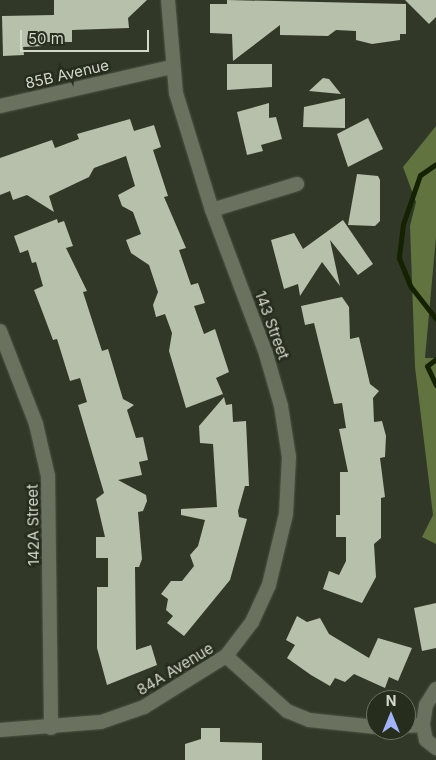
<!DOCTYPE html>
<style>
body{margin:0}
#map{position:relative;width:436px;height:760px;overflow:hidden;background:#313827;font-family:Inter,sans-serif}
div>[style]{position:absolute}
.forest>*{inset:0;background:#617440}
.stream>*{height:5px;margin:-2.5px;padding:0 2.5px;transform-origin:2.5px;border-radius:2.5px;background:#152200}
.building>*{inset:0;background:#b7c0ab}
.roads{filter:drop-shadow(0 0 1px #4d5344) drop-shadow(0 0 1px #4d5344)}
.street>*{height:14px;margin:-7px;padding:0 7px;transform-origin:7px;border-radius:7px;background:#6a715f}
span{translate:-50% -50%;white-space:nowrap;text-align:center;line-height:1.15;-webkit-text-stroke:5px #272d1d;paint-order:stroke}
.street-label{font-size:15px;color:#d3d8cd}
.north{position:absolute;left:366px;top:690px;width:50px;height:50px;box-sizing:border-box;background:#272d1d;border:1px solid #6c7163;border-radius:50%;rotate:0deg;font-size:14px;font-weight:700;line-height:20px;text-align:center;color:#d3d8cd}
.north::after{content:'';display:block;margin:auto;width:18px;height:22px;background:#a4b2fc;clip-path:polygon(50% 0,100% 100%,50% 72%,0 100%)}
.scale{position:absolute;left:20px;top:30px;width:129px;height:22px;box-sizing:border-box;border:2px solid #d3d8cd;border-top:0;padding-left:6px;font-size:15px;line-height:18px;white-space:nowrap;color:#d3d8cd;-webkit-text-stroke:4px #272d1d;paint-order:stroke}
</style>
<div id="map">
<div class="forest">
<i style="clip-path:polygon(436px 126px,436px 237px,425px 358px,436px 358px,436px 544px,422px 537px,433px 515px,415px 367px,410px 226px,416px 202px,403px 167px)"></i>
</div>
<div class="stream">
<i style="left:436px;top:164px;width:19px;rotate:145deg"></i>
<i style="left:420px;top:175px;width:52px;rotate:109.1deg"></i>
<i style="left:403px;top:224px;width:34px;rotate:97deg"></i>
<i style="left:399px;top:258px;width:31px;rotate:68deg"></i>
<i style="left:411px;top:287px;width:41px;rotate:52deg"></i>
<i style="left:436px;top:359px;width:11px;rotate:142deg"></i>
<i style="left:427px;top:366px;width:21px;rotate:65deg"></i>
</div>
<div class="building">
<i style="clip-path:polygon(54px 0,147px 0,128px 18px,129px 28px,72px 30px,72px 42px,43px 42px,43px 46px,23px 47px,24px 55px,3px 56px,2px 16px,54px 15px)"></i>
<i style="clip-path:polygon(227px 0,406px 4px,406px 34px,400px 34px,400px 40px,372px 44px,356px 40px,356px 31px,336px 30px,328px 36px,280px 35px,280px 25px,233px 61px,232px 34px,210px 33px,210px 4px,227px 4px)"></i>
<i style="clip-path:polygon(405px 0,436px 0,436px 17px,429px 24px)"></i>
<i style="clip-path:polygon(227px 64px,272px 64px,272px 87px,227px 90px)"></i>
<i style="clip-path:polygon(323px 78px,329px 79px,341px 94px,309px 91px)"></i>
<i style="clip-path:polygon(345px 98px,345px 128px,303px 127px,304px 107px)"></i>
<i style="clip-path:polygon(269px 103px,269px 118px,276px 117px,282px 139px,261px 145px,263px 151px,247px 155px,237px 112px)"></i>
<i style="clip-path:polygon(368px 118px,383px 149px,348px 167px,337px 134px)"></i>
<i style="clip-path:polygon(130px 119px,134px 131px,154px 125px,161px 147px,153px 150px,168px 196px,164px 197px,186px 248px,179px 250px,191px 285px,198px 283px,205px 303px,194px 306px,204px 334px,215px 329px,229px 372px,216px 378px,223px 394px,186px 408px,169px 351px,172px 333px,165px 314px,156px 317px,153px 305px,158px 292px,149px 265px,131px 253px,126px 240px,141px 234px,133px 212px,122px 206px,118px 195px,135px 186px,126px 156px,94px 168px,89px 177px,49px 196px,54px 212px,27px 195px,13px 200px,10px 191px,0 195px,0 158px,52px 140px,55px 148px,79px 139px,77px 134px)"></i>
<i style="clip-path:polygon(357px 174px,378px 176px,380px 180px,380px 221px,375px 226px,348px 225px)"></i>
<i style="clip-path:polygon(57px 219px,58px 223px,64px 221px,73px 246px,66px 248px,87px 291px,83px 292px,102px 351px,108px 349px,123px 399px,134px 405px,127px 410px,136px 438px,143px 437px,148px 460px,139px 462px,142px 475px,118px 480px,146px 495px,147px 501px,143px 511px,138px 512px,142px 559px,139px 567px,135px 567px,136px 650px,151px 645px,157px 665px,107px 685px,97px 648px,97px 587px,108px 587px,108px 558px,96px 558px,96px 537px,105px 537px,96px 499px,104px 493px,78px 405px,87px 402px,80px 378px,70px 381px,57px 339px,53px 340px,41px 308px,34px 290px,43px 286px,36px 262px,32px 263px,28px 250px,20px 253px,14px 236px)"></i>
<i style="clip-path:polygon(343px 220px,373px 264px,358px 275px,330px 240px,340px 286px,322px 262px,300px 296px,298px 284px,284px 289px,271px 240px,294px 233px,303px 249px)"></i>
<i style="clip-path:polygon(342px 297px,349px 307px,350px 339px,359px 337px,370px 384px,379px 391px,373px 398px,374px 422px,382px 421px,386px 436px,385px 457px,380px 458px,385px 497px,381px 498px,381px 538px,374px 544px,376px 577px,362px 603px,323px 589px,329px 571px,339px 575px,346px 561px,346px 537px,336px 537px,336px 515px,340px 515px,340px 472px,348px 472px,339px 429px,346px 428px,342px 403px,334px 404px,314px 323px,305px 325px,301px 306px)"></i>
<i style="clip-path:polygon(224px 397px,226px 405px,232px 404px,233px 422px,246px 421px,249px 486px,245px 486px,238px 511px,239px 517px,247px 519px,230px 580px,184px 636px,167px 623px,173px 616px,166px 610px,168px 599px,161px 594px,171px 581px,182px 581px,194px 566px,190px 555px,198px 546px,205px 520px,181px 515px,181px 509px,217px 507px,213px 444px,200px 443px,199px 426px)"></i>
<i style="clip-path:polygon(436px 603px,436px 648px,422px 651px,414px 608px)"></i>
<i style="clip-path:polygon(297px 616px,307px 622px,320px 618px,329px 634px,369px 658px,378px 638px,412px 648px,398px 681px,389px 677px,385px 688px,354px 674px,345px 682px,335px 678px,330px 686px,311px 675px,287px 658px,295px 645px,286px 640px)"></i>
<i style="clip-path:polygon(201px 728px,220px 728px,220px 742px,262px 743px,262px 760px,185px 760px,185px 744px,201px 739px)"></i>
</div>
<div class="roads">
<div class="street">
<i style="left:168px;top:0;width:93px;rotate:85.1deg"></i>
<i style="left:176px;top:93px;width:122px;rotate:72.9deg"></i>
<i style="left:212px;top:210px;width:154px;rotate:69.4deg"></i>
<i style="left:266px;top:354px;width:54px;rotate:73.9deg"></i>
<i style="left:281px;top:406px;width:52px;rotate:81.1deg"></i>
<i style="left:289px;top:457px;width:57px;rotate:93deg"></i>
<i style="left:286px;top:514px;width:73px;rotate:103.5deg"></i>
<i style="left:269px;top:585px;width:41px;rotate:114.7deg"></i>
<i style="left:252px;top:622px;width:43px;rotate:127.4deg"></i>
<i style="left:0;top:106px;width:175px;rotate:-12.8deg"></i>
<i style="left:212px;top:210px;width:89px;rotate:-17deg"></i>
<i style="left:0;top:331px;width:100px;rotate:68.8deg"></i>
<i style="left:36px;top:424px;width:53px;rotate:77deg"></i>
<i style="left:48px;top:476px;width:252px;rotate:89.3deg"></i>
<i style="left:436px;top:689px;width:19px;rotate:122deg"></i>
<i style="left:426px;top:705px;width:20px;rotate:99deg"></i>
<i style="left:423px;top:725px;width:15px;rotate:79deg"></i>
<i style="left:426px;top:740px;width:13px;rotate:39deg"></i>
<i style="left:406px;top:726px;width:17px;rotate:-3deg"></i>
<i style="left:0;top:730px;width:101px;rotate:-4.5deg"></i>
<i style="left:101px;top:722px;width:46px;rotate:-19.2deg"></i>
<i style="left:144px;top:707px;width:97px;rotate:-31.9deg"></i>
<i style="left:226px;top:656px;width:82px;rotate:42deg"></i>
<i style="left:287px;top:711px;width:24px;rotate:22deg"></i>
<i style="left:309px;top:720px;width:67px;rotate:6deg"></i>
</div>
</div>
<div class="street-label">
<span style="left:67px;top:74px;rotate:-13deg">85B Avenue</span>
<span style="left:272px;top:325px;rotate:70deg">143 Street</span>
<span style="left:33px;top:525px;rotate:-91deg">142A Street</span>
<span style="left:175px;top:669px;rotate:-31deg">84A Avenue</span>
</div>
<div class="north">N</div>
<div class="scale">50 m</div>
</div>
